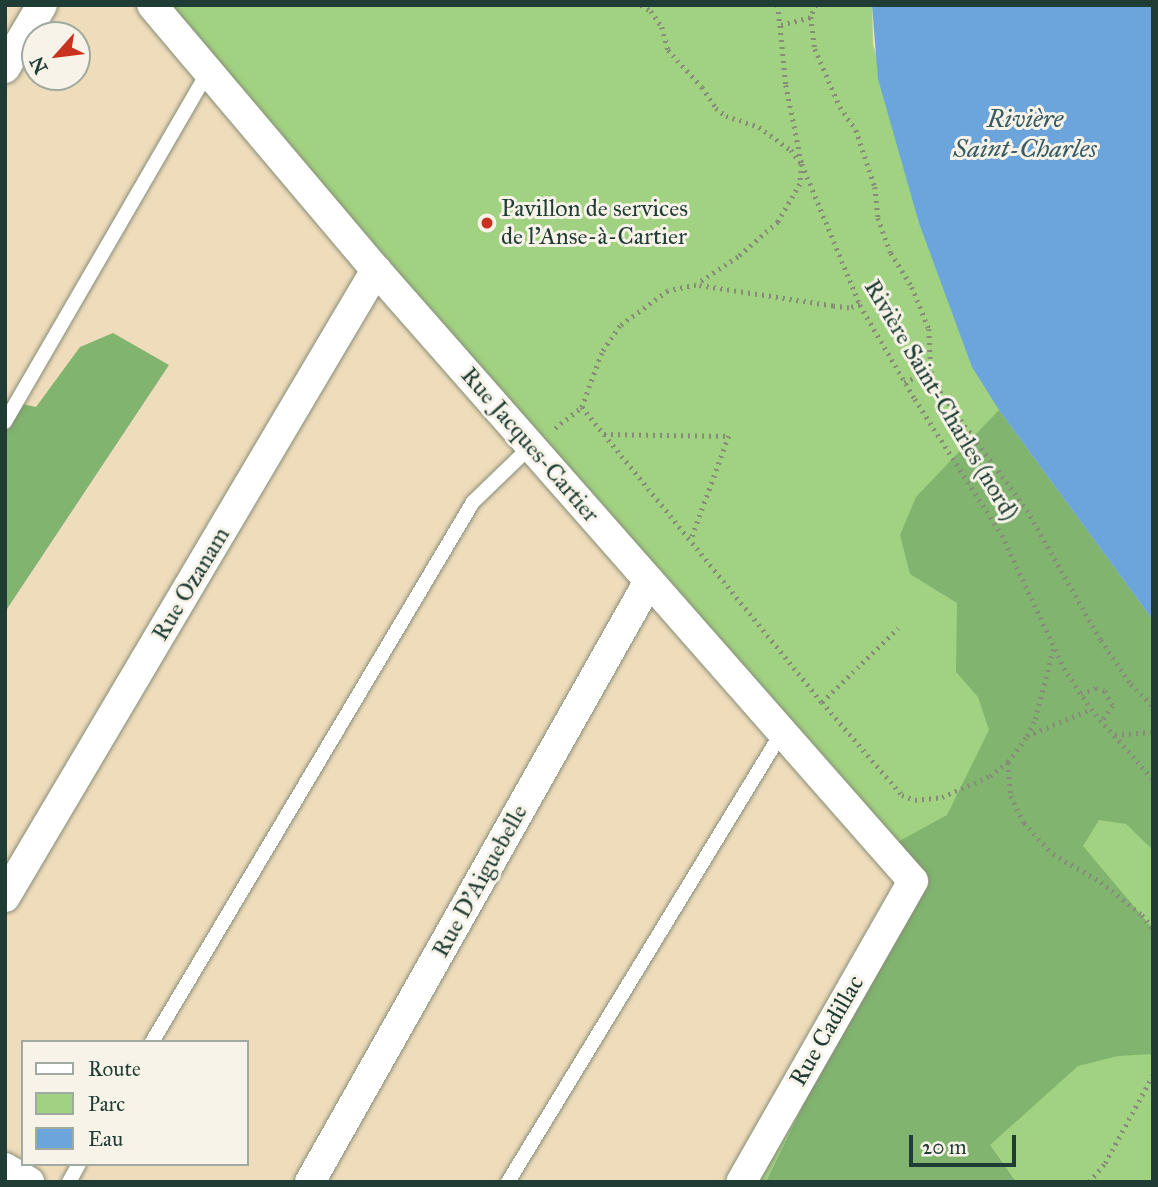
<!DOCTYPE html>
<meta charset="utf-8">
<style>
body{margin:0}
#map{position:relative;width:1158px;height:1187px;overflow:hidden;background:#efdcbb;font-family:"IM FELL Great Primer",serif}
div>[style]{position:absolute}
.green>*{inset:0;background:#a1d281}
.forest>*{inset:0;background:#80b46f}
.water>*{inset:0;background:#6ca5db}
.path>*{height:4.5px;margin-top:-2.25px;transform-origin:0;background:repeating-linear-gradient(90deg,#878c78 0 2px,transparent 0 7px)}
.roads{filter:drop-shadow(0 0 2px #878c78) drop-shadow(0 0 2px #878c78)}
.lane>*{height:14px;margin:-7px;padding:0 7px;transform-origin:7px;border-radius:7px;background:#fff}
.street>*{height:30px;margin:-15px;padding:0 15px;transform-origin:15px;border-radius:15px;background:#fff}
.dots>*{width:19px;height:19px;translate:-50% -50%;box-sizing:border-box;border:4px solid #f7f3e8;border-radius:50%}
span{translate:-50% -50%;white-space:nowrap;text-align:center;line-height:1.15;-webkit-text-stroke:6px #f7f3e8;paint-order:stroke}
.poi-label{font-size:24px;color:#1f3d34}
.left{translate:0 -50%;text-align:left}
.street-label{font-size:24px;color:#1f3d34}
.water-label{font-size:26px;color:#365c66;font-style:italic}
.frame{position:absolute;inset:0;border:7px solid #1f3d34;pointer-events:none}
.legend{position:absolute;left:21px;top:1040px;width:228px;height:126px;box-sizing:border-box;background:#f7f3e8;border:2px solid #a1aaa0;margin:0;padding:9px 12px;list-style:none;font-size:21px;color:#1f3d34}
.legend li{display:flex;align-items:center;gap:14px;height:35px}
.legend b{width:35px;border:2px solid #a1aaa0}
.north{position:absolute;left:21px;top:21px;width:70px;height:70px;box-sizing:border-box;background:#f7f3e8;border:2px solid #a1aaa0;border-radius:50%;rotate:242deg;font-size:19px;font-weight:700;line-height:28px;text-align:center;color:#1f3d34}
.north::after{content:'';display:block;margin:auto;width:24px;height:32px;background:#c8321e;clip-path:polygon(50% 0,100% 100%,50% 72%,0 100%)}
.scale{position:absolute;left:909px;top:1135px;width:107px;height:32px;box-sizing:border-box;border:4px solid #1f3d34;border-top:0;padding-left:9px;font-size:21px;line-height:24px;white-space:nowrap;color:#1f3d34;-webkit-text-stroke:5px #f7f3e8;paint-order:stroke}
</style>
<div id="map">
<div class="green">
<i style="clip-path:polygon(152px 5px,872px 5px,873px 45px,999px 410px,1153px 620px,1153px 1182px,741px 1182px,913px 881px)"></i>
</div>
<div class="forest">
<i style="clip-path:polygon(113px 333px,169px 365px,5px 612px,5px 400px,36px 407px,80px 347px)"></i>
<i style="clip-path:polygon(999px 410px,1153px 620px,1153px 850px,1126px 824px,1099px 820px,1083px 846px,1153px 929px,1153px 1054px,1118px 1056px,1078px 1066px,990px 1145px,1016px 1182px,766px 1182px,913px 881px,885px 849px,947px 815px,989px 730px,978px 697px,956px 672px,957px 603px,910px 574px,900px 535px,916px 497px)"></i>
</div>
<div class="water">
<i style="clip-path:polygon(872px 5px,1153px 5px,1153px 620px,999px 410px,972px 367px,919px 223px,878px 79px)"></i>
</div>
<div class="path">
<i style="left:641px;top:5px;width:12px;rotate:31deg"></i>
<i style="left:651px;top:11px;width:19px;rotate:55deg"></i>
<i style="left:662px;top:27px;width:24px;rotate:75deg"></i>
<i style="left:668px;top:50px;width:50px;rotate:47.4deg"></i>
<i style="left:702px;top:87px;width:25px;rotate:56deg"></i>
<i style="left:716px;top:108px;width:13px;rotate:39deg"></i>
<i style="left:726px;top:116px;width:35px;rotate:18deg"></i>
<i style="left:759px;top:127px;width:39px;rotate:36deg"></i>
<i style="left:791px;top:150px;width:18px;rotate:52deg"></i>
<i style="left:802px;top:164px;width:20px;rotate:96deg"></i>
<i style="left:800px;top:184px;width:44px;rotate:120.1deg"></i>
<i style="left:778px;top:222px;width:53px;rotate:138.8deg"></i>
<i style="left:738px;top:257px;width:49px;rotate:146.6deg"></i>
<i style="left:778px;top:5px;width:80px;rotate:84.3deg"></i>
<i style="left:786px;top:85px;width:81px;rotate:78.6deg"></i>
<i style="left:802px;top:164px;width:152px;rotate:67.6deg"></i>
<i style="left:860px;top:305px;width:109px;rotate:59.7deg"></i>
<i style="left:915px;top:399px;width:161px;rotate:57.4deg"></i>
<i style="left:1002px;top:535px;width:147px;rotate:65deg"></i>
<i style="left:1064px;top:668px;width:49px;rotate:56.6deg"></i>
<i style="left:1091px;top:709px;width:94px;rotate:48.5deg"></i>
<i style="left:816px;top:5px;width:13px;rotate:113deg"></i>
<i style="left:811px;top:17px;width:32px;rotate:83deg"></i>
<i style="left:815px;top:49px;width:63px;rotate:66.7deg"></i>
<i style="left:840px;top:107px;width:28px;rotate:55deg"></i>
<i style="left:856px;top:130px;width:60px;rotate:71.6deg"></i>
<i style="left:875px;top:187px;width:31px;rotate:84deg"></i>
<i style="left:878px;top:218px;width:37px;rotate:70deg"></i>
<i style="left:891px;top:253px;width:40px;rotate:58deg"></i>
<i style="left:912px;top:287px;width:45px;rotate:68deg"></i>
<i style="left:929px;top:329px;width:42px;rotate:87.3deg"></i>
<i style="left:931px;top:371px;width:16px;rotate:72deg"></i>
<i style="left:936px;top:386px;width:154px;rotate:53.7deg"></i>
<i style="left:1027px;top:510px;width:150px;rotate:60.4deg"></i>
<i style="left:1101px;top:640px;width:53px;rotate:55.7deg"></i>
<i style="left:1131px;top:684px;width:31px;rotate:45deg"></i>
<i style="left:781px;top:25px;width:31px;rotate:-15deg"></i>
<i style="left:860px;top:305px;width:11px;rotate:165deg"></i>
<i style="left:849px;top:308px;width:16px;rotate:-173deg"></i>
<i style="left:833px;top:306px;width:139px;rotate:-171.3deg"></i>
<i style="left:696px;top:285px;width:29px;rotate:168deg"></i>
<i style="left:668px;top:291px;width:59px;rotate:143.9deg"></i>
<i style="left:620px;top:326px;width:32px;rotate:124deg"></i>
<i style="left:602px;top:353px;width:58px;rotate:110.3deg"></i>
<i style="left:582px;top:407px;width:380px;rotate:50.9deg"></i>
<i style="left:822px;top:702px;width:123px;rotate:49.3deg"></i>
<i style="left:902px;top:795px;width:14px;rotate:21deg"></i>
<i style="left:915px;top:800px;width:27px;rotate:-6deg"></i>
<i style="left:942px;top:797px;width:52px;rotate:-23.6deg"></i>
<i style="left:990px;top:776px;width:23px;rotate:-38deg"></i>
<i style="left:1008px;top:762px;width:32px;rotate:-54deg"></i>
<i style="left:1027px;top:736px;width:19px;rotate:-65deg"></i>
<i style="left:1035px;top:719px;width:75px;rotate:-75.4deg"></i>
<i style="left:904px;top:382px;width:29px;rotate:-22deg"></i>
<i style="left:555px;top:428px;width:34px;rotate:-38deg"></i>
<i style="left:604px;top:434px;width:125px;rotate:0.9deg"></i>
<i style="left:729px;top:436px;width:111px;rotate:110.1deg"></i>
<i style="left:1081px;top:694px;width:16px;rotate:-22deg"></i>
<i style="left:1096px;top:688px;width:9px;rotate:18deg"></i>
<i style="left:1105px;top:691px;width:17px;rotate:62deg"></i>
<i style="left:1113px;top:706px;width:19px;rotate:126deg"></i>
<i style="left:822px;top:702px;width:106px;rotate:-44.2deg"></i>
<i style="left:1115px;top:735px;width:38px;rotate:-5deg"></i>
<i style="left:1027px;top:736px;width:69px;rotate:-22.9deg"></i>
<i style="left:1008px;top:763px;width:33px;rotate:85deg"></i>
<i style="left:1011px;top:796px;width:30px;rotate:64deg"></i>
<i style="left:1024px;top:823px;width:42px;rotate:46.9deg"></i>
<i style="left:1053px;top:854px;width:56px;rotate:30.3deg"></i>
<i style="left:1101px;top:882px;width:53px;rotate:38.8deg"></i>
<i style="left:1142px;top:915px;width:17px;rotate:50deg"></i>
<i style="left:1089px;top:1182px;width:25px;rotate:-50deg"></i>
<i style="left:1105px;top:1163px;width:100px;rotate:-61.4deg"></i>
</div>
<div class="roads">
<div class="lane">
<i style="left:5px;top:422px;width:405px;rotate:-59.9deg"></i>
<i style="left:152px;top:1042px;width:628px;rotate:-59.27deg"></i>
<i style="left:473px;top:502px;width:81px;rotate:-44deg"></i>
<i style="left:69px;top:1182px;width:21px;rotate:-61deg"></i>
<i style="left:508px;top:1182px;width:527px;rotate:-58.66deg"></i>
</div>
<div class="street">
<i style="left:152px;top:5px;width:347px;rotate:49.8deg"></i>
<i style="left:376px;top:270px;width:813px;rotate:48.69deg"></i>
<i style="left:913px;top:881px;width:347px;rotate:119.7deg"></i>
<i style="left:5px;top:68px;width:73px;rotate:-59.6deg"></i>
<i style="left:5px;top:897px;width:729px;rotate:-59.39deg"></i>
<i style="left:5px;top:1168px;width:28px;rotate:30deg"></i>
<i style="left:310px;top:1182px;width:690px;rotate:-60.57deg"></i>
</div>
</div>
<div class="dots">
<i style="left:487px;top:223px;background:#c8321e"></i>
</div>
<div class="poi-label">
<span class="left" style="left:501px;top:223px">Pavillon de services<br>de l'Anse-à-Cartier</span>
</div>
<div class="street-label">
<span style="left:941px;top:400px;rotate:59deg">Rivière Saint-Charles (nord)</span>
<span style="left:530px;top:445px;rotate:49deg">Rue Jacques-Cartier</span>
<span style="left:191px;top:584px;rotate:-59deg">Rue Ozanam</span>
<span style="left:480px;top:881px;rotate:-61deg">Rue D'Aiguebelle</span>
<span style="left:827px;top:1031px;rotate:-60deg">Rue Cadillac</span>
</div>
<div class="water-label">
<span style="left:1025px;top:134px">Rivière<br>Saint-Charles</span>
</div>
<div class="frame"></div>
<ul class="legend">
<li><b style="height:9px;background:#fff"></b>Route</li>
<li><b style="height:19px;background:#a1d281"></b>Parc</li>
<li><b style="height:19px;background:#6ca5db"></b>Eau</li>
</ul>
<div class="north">N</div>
<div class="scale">20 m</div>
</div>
